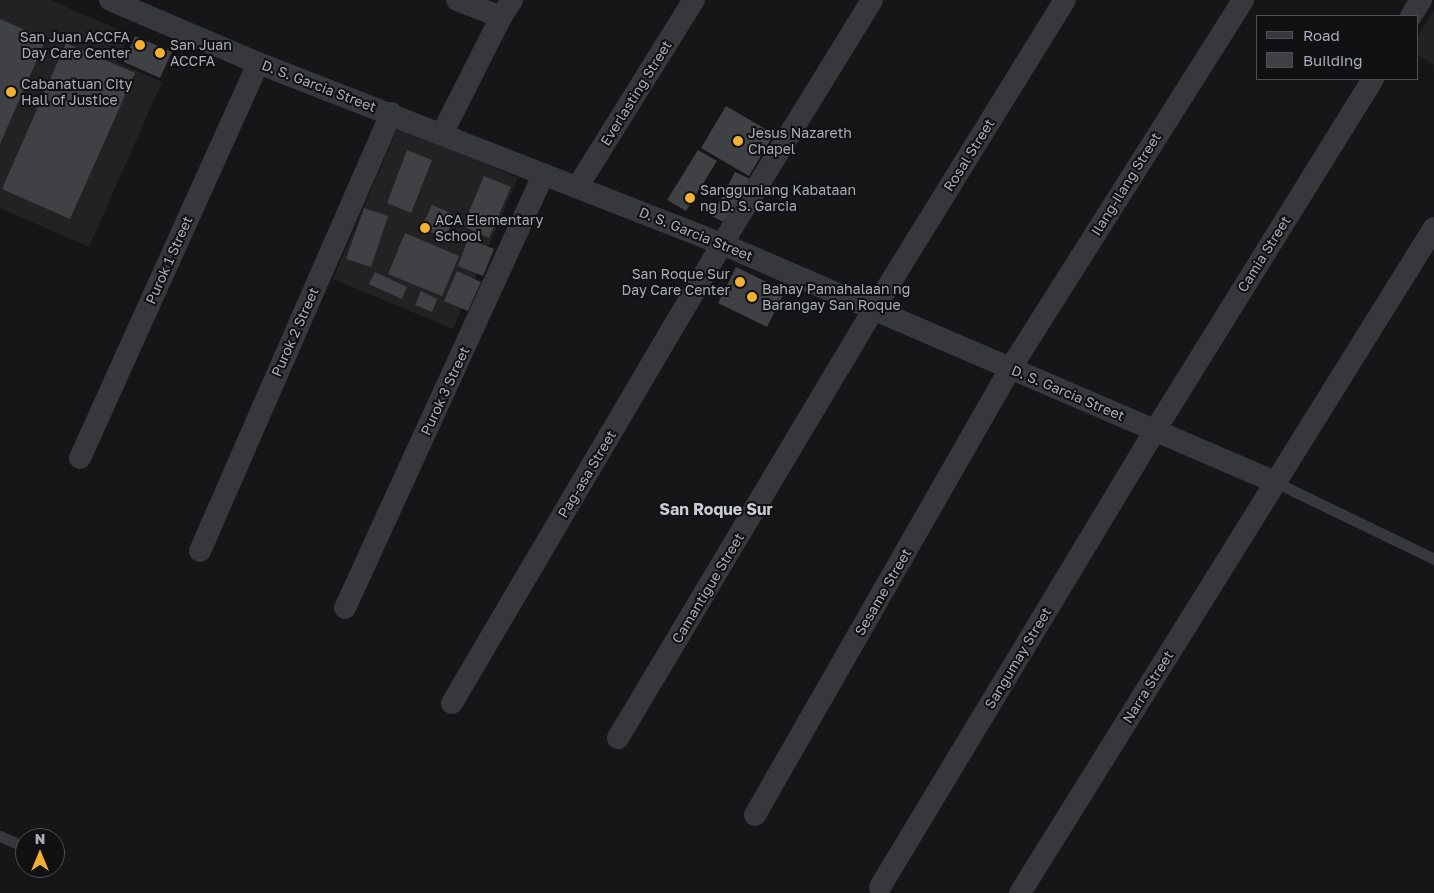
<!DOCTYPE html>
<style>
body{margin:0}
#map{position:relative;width:1434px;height:893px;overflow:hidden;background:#161618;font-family:"Golos Text",sans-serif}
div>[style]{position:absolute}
.built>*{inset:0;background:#222225}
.building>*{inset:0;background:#404145}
.lane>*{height:11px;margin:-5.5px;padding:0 5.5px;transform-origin:5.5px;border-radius:5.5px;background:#37383d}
.street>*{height:22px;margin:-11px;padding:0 11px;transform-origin:11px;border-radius:11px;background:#37383d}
.dots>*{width:14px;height:14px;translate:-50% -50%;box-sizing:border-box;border:2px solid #111113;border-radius:50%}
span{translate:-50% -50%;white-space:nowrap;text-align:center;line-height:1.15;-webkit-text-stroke:4px #111113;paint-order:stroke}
.poi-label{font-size:14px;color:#a8adb8}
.right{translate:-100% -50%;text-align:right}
.left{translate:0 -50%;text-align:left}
.street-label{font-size:14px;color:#a8adb8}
.quarter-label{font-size:16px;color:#c9ccd4;font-weight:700}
.legend{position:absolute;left:1256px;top:15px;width:162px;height:65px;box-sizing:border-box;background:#111113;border:1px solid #4d4f55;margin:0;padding:6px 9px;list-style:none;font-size:15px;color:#a8adb8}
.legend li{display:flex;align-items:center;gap:10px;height:25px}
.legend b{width:25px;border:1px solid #4d4f55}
.north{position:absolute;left:15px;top:828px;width:50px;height:50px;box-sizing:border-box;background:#111113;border:1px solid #4d4f55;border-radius:50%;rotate:0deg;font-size:14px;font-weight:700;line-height:20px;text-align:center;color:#a8adb8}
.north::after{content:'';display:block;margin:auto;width:18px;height:22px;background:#f2b134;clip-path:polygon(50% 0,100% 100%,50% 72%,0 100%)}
</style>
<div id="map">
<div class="built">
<i style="clip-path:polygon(0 0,50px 0,129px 34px,117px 62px,162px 82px,89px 247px,0 208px)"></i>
<i style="clip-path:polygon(1434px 10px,1434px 65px,1418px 55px,1418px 36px)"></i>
<i style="clip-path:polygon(398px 127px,518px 178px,453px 329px,333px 279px)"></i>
</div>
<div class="building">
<i style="clip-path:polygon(0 19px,46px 39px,0 144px)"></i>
<i style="clip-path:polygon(135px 36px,172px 52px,160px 78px,124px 62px)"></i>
<i style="clip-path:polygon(66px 43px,135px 73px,70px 219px,2px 189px)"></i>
<i style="clip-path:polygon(726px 106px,774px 134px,749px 176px,701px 148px)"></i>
<i style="clip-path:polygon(407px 150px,432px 160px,411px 213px,387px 203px)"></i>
<i style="clip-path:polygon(698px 150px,717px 161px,686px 211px,667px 200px)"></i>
<i style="clip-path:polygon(735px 172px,750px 179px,727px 224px,712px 216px)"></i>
<i style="clip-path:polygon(484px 176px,511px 187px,489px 238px,463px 226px)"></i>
<i style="clip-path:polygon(432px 205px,455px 215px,445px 238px,421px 228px)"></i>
<i style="clip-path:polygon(364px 208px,388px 216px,371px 267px,346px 259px)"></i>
<i style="clip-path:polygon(405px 233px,459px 256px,442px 296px,388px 274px)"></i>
<i style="clip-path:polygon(468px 239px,494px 249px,483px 276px,458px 266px)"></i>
<i style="clip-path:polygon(736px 267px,785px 291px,767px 327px,718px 303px)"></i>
<i style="clip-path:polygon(457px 271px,481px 282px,468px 311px,444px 301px)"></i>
<i style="clip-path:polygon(375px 272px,407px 287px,402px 299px,369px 284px)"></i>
<i style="clip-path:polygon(421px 291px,437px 299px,432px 312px,415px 305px)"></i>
</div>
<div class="lane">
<i style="left:1275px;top:482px;width:177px;rotate:25.8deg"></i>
<i style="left:0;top:836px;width:24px;rotate:24deg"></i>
</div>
<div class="street">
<i style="left:110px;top:0;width:161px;rotate:23.1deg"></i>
<i style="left:258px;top:63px;width:498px;rotate:21.3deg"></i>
<i style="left:722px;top:244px;width:602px;rotate:23.29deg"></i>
<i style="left:457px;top:0;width:47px;rotate:21.1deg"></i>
<i style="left:1411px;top:16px;width:19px;rotate:-58deg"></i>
<i style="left:442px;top:134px;width:131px;rotate:-63.2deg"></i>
<i style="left:501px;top:17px;width:20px;rotate:-57deg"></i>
<i style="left:578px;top:186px;width:219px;rotate:-58.1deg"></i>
<i style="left:80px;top:458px;width:433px;rotate:-65.7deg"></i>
<i style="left:200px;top:551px;width:478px;rotate:-66.4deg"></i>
<i style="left:345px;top:608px;width:477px;rotate:-65.4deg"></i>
<i style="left:452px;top:703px;width:533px;rotate:-59.53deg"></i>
<i style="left:722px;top:244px;width:286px;rotate:-58.4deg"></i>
<i style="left:618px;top:738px;width:500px;rotate:-59.2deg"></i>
<i style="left:874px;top:309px;width:363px;rotate:-58.3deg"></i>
<i style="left:755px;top:815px;width:514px;rotate:-60.24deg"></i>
<i style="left:1010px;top:369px;width:436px;rotate:-57.7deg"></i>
<i style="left:880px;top:887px;width:535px;rotate:-58.93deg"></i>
<i style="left:1156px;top:429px;width:412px;rotate:-58.2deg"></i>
<i style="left:1020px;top:893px;width:783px;rotate:-58.1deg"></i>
</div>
<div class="dots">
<i style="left:140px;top:45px;background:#f2b134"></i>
<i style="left:160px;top:53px;background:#f2b134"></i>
<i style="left:11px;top:92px;background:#f2b134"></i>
<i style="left:738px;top:141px;background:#f2b134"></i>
<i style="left:690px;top:198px;background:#f2b134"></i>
<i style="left:425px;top:228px;background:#f2b134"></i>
<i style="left:740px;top:282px;background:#f2b134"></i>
<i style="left:752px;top:297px;background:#f2b134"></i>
</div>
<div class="poi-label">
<span class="right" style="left:130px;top:45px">San Juan ACCFA<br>Day Care Center</span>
<span class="left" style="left:170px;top:53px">San Juan<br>ACCFA</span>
<span class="left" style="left:21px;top:92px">Cabanatuan City<br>Hall of Justice</span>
<span class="left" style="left:748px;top:141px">Jesus Nazareth<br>Chapel</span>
<span class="left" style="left:700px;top:198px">Sangguniang Kabataan<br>ng D. S. Garcia</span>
<span class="left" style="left:435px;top:228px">ACA Elementary<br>School</span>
<span class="right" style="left:730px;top:282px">San Roque Sur<br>Day Care Center</span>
<span class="left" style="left:762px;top:297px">Bahay Pamahalaan ng<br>Barangay San Roque</span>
</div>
<div class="street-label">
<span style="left:319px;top:86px;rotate:21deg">D. S. Garcia Street</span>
<span style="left:636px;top:93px;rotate:-58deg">Everlasting Street</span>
<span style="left:969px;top:155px;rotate:-58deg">Rosal Street</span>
<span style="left:1126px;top:184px;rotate:-58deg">Ilang-Ilang Street</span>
<span style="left:696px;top:234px;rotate:22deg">D. S. Garcia Street</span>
<span style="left:1264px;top:254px;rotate:-58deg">Camia Street</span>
<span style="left:169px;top:260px;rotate:-66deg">Purok 1 Street</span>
<span style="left:295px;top:332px;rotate:-66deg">Purok 2 Street</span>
<span style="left:445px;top:391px;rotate:-65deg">Purok 3 Street</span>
<span style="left:1068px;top:393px;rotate:23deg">D. S. Garcia Street</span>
<span style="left:587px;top:474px;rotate:-59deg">Pag-asa Street</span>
<span style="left:708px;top:588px;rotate:-59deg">Camantigue Street</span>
<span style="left:883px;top:592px;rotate:-60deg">Sesame Street</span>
<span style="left:1018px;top:658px;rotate:-59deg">Sangumay Street</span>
<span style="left:1148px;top:687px;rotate:-58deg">Narra Street</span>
</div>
<div class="quarter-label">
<span style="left:716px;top:509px">San Roque Sur</span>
</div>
<ul class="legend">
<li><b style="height:6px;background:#37383d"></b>Road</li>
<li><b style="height:14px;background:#404145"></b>Building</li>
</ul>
<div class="north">N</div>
</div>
